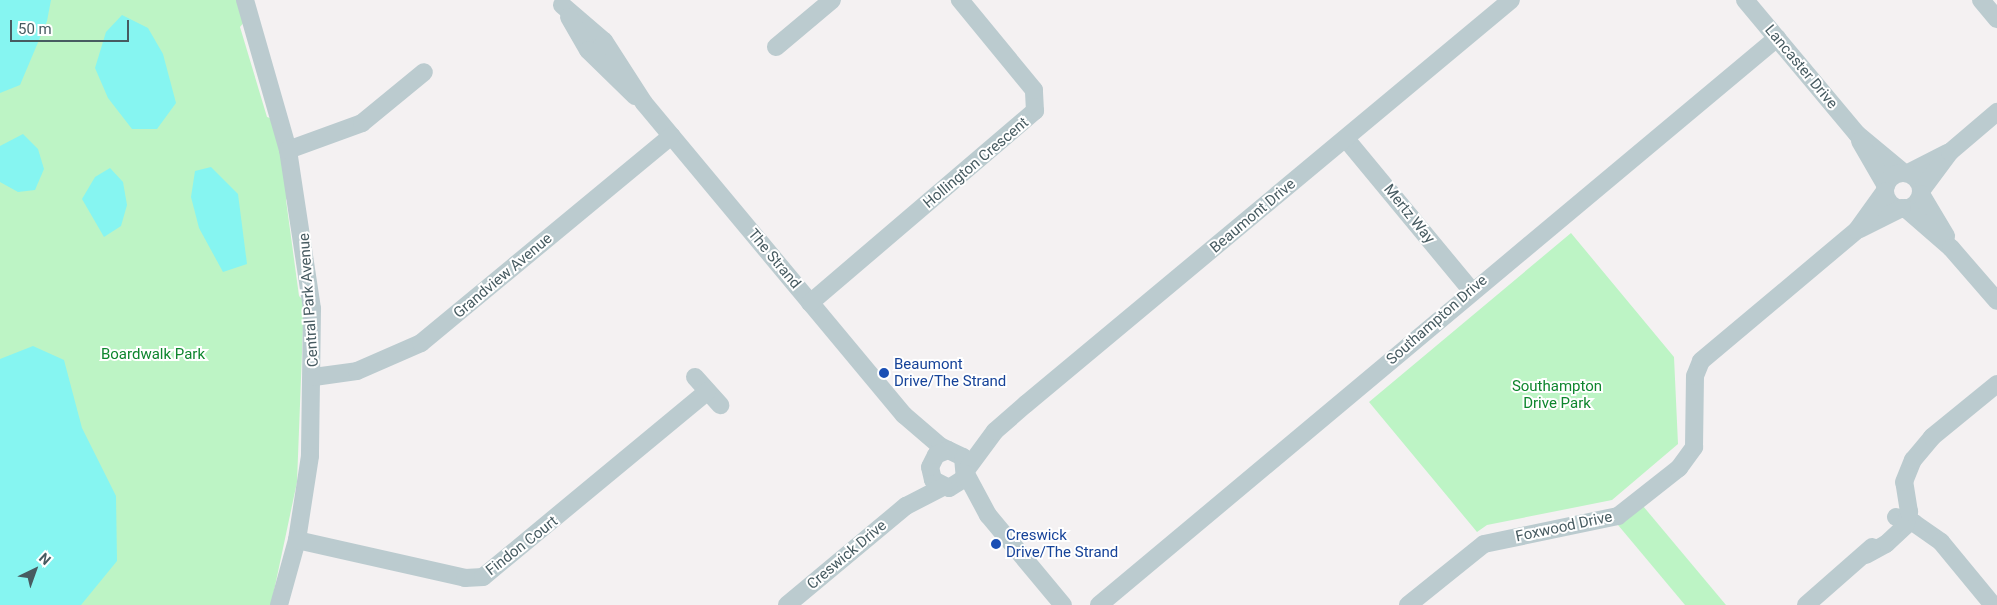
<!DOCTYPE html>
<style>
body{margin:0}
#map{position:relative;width:1997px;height:605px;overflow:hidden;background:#f4f1f2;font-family:Roboto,sans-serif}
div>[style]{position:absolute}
.green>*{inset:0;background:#bdf4c5}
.water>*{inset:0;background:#86f5f1}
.minor>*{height:18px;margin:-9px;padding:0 9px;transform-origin:9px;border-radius:9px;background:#bbcbcf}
.minor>.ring{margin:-9px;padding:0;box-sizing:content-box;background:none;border:18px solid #bbcbcf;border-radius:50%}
.dots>*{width:14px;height:14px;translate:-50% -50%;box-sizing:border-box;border:2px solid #fff;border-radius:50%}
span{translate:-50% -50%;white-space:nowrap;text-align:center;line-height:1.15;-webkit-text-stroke:4px #fff;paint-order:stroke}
.street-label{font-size:15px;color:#475b61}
.park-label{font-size:15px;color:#0e862e}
.transit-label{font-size:15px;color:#164399}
.left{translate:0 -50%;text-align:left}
.north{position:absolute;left:10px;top:545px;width:50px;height:50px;-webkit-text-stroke:4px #fff;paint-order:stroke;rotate:42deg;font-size:14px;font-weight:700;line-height:20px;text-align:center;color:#475b61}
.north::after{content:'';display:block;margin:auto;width:18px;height:22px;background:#475b61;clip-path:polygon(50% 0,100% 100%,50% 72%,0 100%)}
.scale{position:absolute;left:10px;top:20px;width:119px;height:22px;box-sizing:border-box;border:2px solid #475b61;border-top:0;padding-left:6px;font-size:15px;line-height:18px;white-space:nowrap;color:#475b61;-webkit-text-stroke:4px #fff;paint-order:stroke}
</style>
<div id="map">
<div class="green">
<i style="clip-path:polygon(0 0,238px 0,245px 21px,240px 27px,267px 117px,273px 119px,290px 194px,286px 200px,299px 296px,304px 301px,297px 482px,271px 605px,0 605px)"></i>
<i style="clip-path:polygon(1571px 233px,1674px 357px,1678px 444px,1612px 500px,1487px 525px,1477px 532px,1369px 402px)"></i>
<i style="clip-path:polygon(1643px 506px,1726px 605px,1685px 605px,1618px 525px)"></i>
</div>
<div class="water">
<i style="clip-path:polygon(0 0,51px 0,47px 21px,20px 85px,0 93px)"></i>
<i style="clip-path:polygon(122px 15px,148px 28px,163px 54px,176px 103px,157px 129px,132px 129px,108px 98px,95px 68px,106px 32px)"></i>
<i style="clip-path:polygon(23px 134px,38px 149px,44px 169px,35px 190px,18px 192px,0 182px,0 146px)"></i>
<i style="clip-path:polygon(211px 167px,238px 194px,247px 264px,223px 272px,199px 228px,191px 197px,195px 171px)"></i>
<i style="clip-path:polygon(110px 168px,123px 182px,127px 205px,121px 226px,104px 237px,82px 199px,95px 177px)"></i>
<i style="clip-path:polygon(33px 346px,64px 360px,82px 428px,116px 496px,117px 561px,81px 605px,0 605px,0 359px)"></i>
</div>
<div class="minor">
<i style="left:245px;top:0;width:156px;rotate:74deg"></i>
<i style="left:288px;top:150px;width:161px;rotate:81.4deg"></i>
<i style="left:312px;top:309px;width:147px;rotate:90.8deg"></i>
<i style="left:310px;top:456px;width:85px;rotate:98.8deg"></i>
<i style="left:297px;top:540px;width:67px;rotate:105.5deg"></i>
<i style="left:1745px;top:0;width:175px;rotate:50.1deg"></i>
<i style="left:1857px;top:134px;width:61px;rotate:39.7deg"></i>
<i style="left:1981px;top:0;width:25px;rotate:50deg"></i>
<i style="left:562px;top:5px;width:55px;rotate:40.6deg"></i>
<i style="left:604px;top:41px;width:74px;rotate:57.2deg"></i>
<i style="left:644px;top:103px;width:406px;rotate:50.2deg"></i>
<i style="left:904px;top:415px;width:48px;rotate:40.7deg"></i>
<i style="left:940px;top:446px;width:25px;rotate:26deg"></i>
<i style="left:963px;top:457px;width:21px;rotate:85deg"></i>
<i style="left:965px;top:478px;width:19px;rotate:148deg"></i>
<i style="left:949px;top:488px;width:18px;rotate:-153deg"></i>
<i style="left:933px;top:480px;width:13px;rotate:-103deg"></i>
<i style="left:930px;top:467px;width:13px;rotate:-63deg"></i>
<i style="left:936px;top:455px;width:13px;rotate:-23deg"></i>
<i style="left:569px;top:17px;width:38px;rotate:60deg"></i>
<i style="left:588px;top:50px;width:66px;rotate:44.4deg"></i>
<i style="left:776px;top:47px;width:73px;rotate:-40deg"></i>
<i style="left:1346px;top:139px;width:196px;rotate:50.4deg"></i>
<i style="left:1860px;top:141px;width:52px;rotate:60deg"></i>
<i style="left:288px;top:150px;width:79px;rotate:-20deg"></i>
<i style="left:362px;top:123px;width:80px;rotate:-39.4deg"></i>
<i style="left:1908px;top:173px;width:44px;rotate:-27.1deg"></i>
<i class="ring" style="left:1885px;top:173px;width:18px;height:18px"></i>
<i style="left:1921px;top:191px;width:49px;rotate:-53.4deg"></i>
<i style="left:1950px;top:152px;width:62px;rotate:-40.4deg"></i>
<i style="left:1921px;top:194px;width:49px;rotate:59.2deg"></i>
<i style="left:1905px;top:208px;width:61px;rotate:41deg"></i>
<i style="left:1951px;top:248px;width:70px;rotate:49deg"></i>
<i style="left:1860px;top:229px;width:47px;rotate:-26.6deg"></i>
<i style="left:810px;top:303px;width:296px;rotate:-40.5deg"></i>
<i style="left:1035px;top:111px;width:21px;rotate:-93deg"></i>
<i style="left:1034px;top:90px;width:117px;rotate:-129.4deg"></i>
<i style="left:314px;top:377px;width:43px;rotate:-7.9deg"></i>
<i style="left:357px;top:371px;width:70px;rotate:-23.6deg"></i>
<i style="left:421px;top:343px;width:325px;rotate:-39.6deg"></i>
<i style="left:695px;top:377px;width:38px;rotate:48deg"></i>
<i style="left:967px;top:469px;width:47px;rotate:-53.6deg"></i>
<i style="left:995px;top:431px;width:41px;rotate:-41.1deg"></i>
<i style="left:1026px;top:404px;width:631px;rotate:-39.79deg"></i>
<i style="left:966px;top:474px;width:47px;rotate:61.8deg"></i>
<i style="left:988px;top:515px;width:117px;rotate:50.2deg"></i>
<i style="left:1896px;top:517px;width:19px;rotate:18deg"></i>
<i style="left:1914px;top:523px;width:33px;rotate:35deg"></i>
<i style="left:1941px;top:542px;width:82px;rotate:50.5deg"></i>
<i style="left:297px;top:540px;width:172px;rotate:12.7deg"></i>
<i style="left:465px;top:578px;width:18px;rotate:-3deg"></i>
<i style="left:483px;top:577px;width:291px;rotate:-39.6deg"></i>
<i style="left:1866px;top:555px;width:23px;rotate:-29deg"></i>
<i style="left:1886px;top:544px;width:26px;rotate:-43deg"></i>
<i style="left:1905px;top:526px;width:15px;rotate:-74deg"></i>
<i style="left:1909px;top:512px;width:30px;rotate:-99deg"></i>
<i style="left:1904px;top:482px;width:24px;rotate:-68deg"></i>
<i style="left:1913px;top:460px;width:30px;rotate:-50deg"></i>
<i style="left:1932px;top:437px;width:84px;rotate:-39.2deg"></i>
<i style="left:787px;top:605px;width:155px;rotate:-39.8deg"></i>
<i style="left:906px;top:506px;width:42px;rotate:-27.2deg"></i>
<i style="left:1099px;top:605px;width:884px;rotate:-39.91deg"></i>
<i style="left:1408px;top:605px;width:97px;rotate:-38.8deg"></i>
<i style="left:1484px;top:544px;width:137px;rotate:-11.8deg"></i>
<i style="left:1618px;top:516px;width:78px;rotate:-38.2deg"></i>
<i style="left:1679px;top:468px;width:26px;rotate:-54deg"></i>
<i style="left:1694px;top:447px;width:71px;rotate:-89.2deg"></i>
<i style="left:1695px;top:376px;width:16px;rotate:-68deg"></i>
<i style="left:1701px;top:361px;width:204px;rotate:-40deg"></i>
<i style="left:1857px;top:230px;width:48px;rotate:-54.3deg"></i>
<i style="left:1806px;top:605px;width:88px;rotate:-41.3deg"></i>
</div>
<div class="dots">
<i style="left:884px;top:373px;background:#1a4fb4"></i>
<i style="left:996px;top:544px;background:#1a4fb4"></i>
</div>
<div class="street-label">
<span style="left:1801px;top:67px;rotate:50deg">Lancaster Drive</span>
<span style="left:976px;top:163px;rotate:-40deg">Hollington Crescent</span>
<span style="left:1409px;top:214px;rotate:51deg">Mertz Way</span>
<span style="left:1253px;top:216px;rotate:-40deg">Beaumont Drive</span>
<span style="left:774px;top:259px;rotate:50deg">The Strand</span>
<span style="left:503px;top:276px;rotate:-40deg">Grandview Avenue</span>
<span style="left:309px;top:300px;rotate:-94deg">Central Park Avenue</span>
<span style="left:1437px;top:320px;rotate:-41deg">Southampton Drive</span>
<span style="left:1564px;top:527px;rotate:-12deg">Foxwood Drive</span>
<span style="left:522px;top:546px;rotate:-38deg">Findon Court</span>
<span style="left:847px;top:555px;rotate:-40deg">Creswick Drive</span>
</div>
<div class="park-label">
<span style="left:153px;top:355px">Boardwalk Park</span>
<span style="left:1557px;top:395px">Southampton<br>Drive Park</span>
</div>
<div class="transit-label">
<span class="left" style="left:894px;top:373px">Beaumont<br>Drive/The Strand</span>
<span class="left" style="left:1006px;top:544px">Creswick<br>Drive/The Strand</span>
</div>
<div class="north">N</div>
<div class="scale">50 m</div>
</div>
